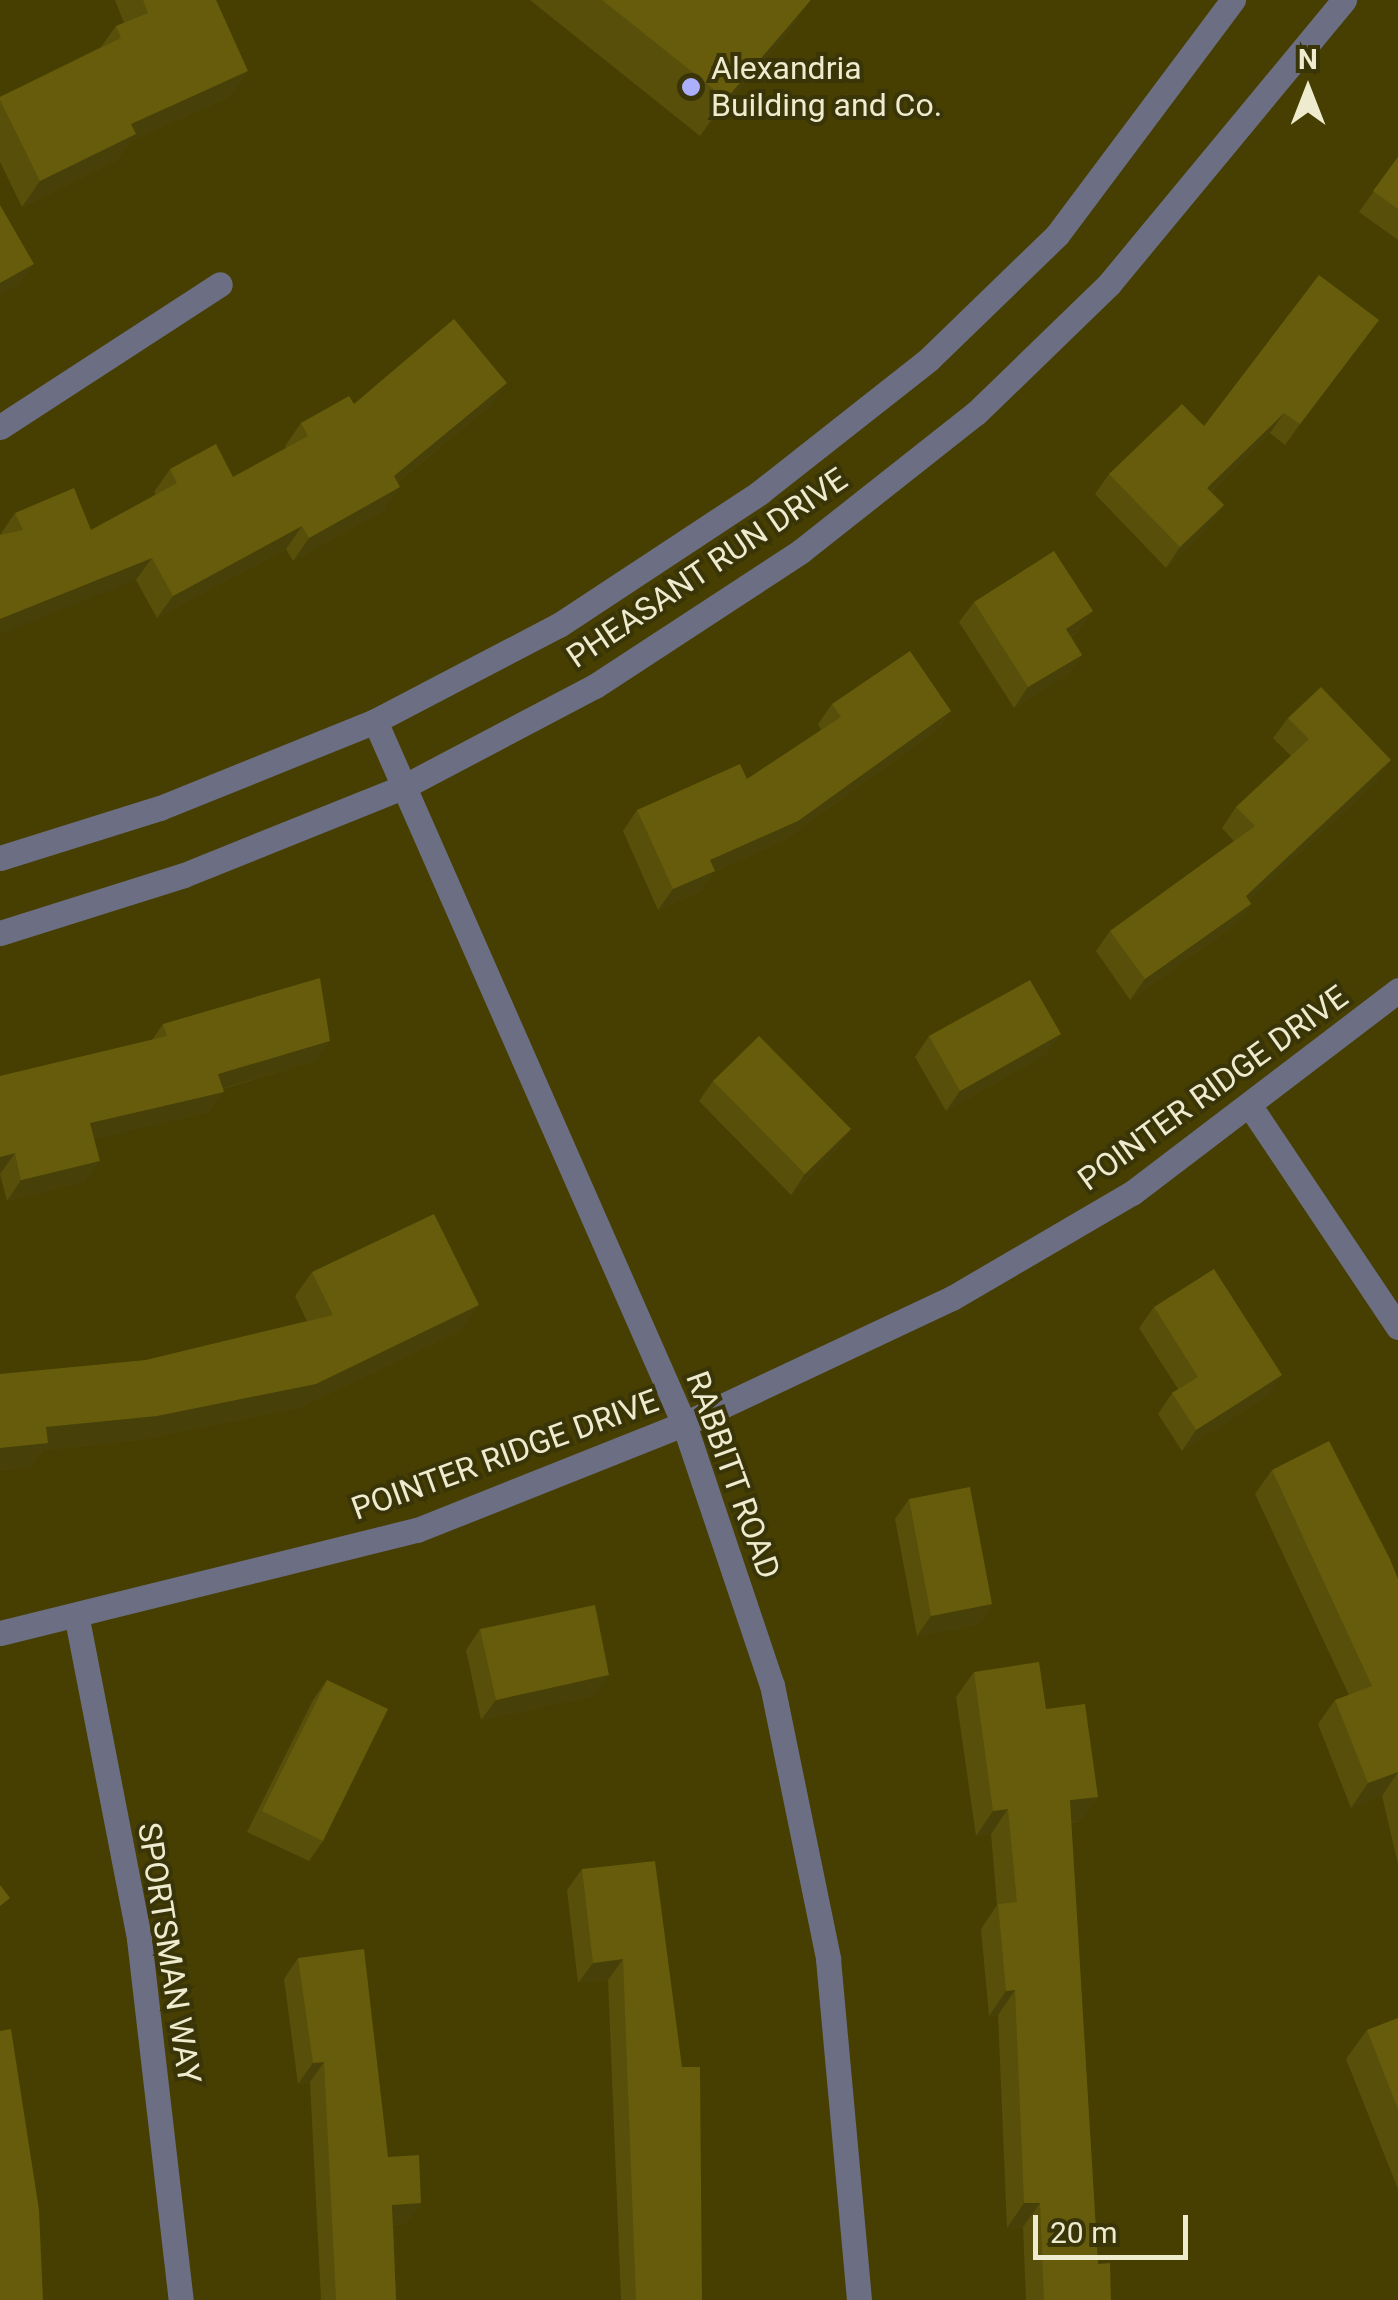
<!DOCTYPE html>
<style>
body{margin:0}
#map{position:relative;width:1398px;height:2300px;overflow:hidden;background:#463f01;font-family:Roboto,sans-serif}
div>[style]{position:absolute}
.minor>*{height:25px;margin:-12.5px;padding:0 12.5px;transform-origin:12.5px;border-radius:12.5px;background:#6c6e83}
.tertiary>*{height:25px;margin:-12.5px;padding:0 12.5px;transform-origin:12.5px;border-radius:12.5px;background:#6c6e83}
.wall>*{inset:0;background:#584f0a}
.shaded-wall>*{inset:0;background:#474008}
.building>*{inset:0;background:#665c0c}
.dots>*{width:28px;height:28px;translate:-50% -50%;box-sizing:border-box;border:5px solid #3a3409;border-radius:50%}
span{translate:-50% -50%;white-space:nowrap;text-align:center;line-height:1.15;-webkit-text-stroke:8px #3a3409;paint-order:stroke}
.poi-label{font-size:32px;color:#eeebce}
.left{translate:0 -50%;text-align:left}
.street-label{font-size:32px;color:#eeebce}
.north{position:absolute;left:1258px;top:40px;width:100px;height:100px;-webkit-text-stroke:8px #3a3409;paint-order:stroke;rotate:0deg;font-size:28px;font-weight:700;line-height:40px;text-align:center;color:#eeebce}
.north::after{content:'';display:block;margin:auto;width:35px;height:45px;background:#eeebce;clip-path:polygon(50% 0,100% 100%,50% 72%,0 100%)}
.scale{position:absolute;left:1033px;top:2215px;width:155px;height:45px;box-sizing:border-box;border:5px solid #eeebce;border-top:0;padding-left:12px;font-size:30px;line-height:35px;white-space:nowrap;color:#eeebce;-webkit-text-stroke:8px #3a3409;paint-order:stroke}
</style>
<div id="map">
<div class="minor">
<i style="left:0;top:427px;width:262px;rotate:-33deg"></i>
<i style="left:1250px;top:1106px;width:266px;rotate:56.2deg"></i>
<i style="left:77px;top:1619px;width:326px;rotate:79deg"></i>
<i style="left:139px;top:1939px;width:363px;rotate:83.4deg"></i>
<i style="left:0;top:1633px;width:430px;rotate:-13.9deg"></i>
<i style="left:417px;top:1530px;width:287px;rotate:-21.7deg"></i>
<i style="left:684px;top:1424px;width:296px;rotate:-25.2deg"></i>
<i style="left:952px;top:1298px;width:208px;rotate:-30.3deg"></i>
<i style="left:1132px;top:1193px;width:335px;rotate:-37.3deg"></i>
</div>
<div class="tertiary">
<i style="left:375px;top:721px;width:768px;rotate:66.27deg"></i>
<i style="left:684px;top:1424px;width:275px;rotate:71.4deg"></i>
<i style="left:772px;top:1685px;width:280px;rotate:78.4deg"></i>
<i style="left:828px;top:1959px;width:342px;rotate:84.8deg"></i>
<i style="left:0;top:858px;width:168px;rotate:-17.4deg"></i>
<i style="left:160px;top:808px;width:232px;rotate:-22deg"></i>
<i style="left:375px;top:721px;width:208px;rotate:-27.6deg"></i>
<i style="left:559px;top:625px;width:240px;rotate:-33.4deg"></i>
<i style="left:759px;top:493px;width:216px;rotate:-38.2deg"></i>
<i style="left:929px;top:359px;width:178px;rotate:-44.1deg"></i>
<i style="left:1057px;top:235px;width:294px;rotate:-53.2deg"></i>
<i style="left:0;top:933px;width:193px;rotate:-17.5deg"></i>
<i style="left:184px;top:875px;width:238px;rotate:-21.9deg"></i>
<i style="left:405px;top:786px;width:215px;rotate:-27.8deg"></i>
<i style="left:595px;top:686px;width:246px;rotate:-33.2deg"></i>
<i style="left:801px;top:551px;width:223px;rotate:-38.3deg"></i>
<i style="left:976px;top:413px;width:185px;rotate:-44.1deg"></i>
<i style="left:1109px;top:284px;width:369px;rotate:-50.4deg"></i>
</div>
<div class="wall">
<i style="clip-path:polygon(115px 0,216px 0,230px 97px,130px 141px,118px 159px,22px 207px,0 162px,0 97px,101px 47px,116px 26px,124px 23px)"></i>
<i style="clip-path:polygon(530px 0,810px 0,784px 38px,700px 136px)"></i>
<i style="clip-path:polygon(1398px 157px,1398px 240px,1359px 212px)"></i>
<i style="clip-path:polygon(1379px 320px,1285px 445px,1270px 433px,1211px 492px,1224px 505px,1209px 525px,1166px 568px,1095px 494px,1109px 474px,1204px 426px)"></i>
<i style="clip-path:polygon(354px 404px,491px 405px,398px 482px,385px 510px,293px 561px,286px 549px,157px 618px,136px 580px,0 535px,15px 513px,91px 530px,156px 495px,154px 492px,170px 469px,233px 477px,286px 448px,285px 446px,301px 423px)"></i>
<i style="clip-path:polygon(974px 602px,1093px 611px,1078px 632px,1071px 637px,1082px 655px,1068px 675px,1014px 708px,959px 622px)"></i>
<i style="clip-path:polygon(832px 704px,951px 711px,936px 731px,783px 841px,714px 872px,700px 892px,658px 910px,623px 831px,637px 810px,747px 779px,821px 730px,818px 724px)"></i>
<i style="clip-path:polygon(1288px 718px,1377px 781px,1249px 900px,1251px 904px,1237px 924px,1130px 1000px,1096px 951px,1110px 931px,1234px 841px,1222px 828px,1236px 807px,1291px 756px,1273px 738px)"></i>
<i style="clip-path:polygon(163px 1024px,315px 1061px,223px 1089px,209px 1112px,94px 1139px,85px 1182px,7px 1201px,0 1174px,0 1076px,152px 1040px)"></i>
<i style="clip-path:polygon(929px 1036px,1047px 1054px,946px 1111px,915px 1057px)"></i>
<i style="clip-path:polygon(713px 1081px,851px 1129px,836px 1150px,791px 1195px,699px 1101px)"></i>
<i style="clip-path:polygon(312px 1272px,462px 1330px,299px 1408px,140px 1440px,43px 1450px,31px 1467px,0 1470px,146px 1360px,307px 1321px,295px 1296px)"></i>
<i style="clip-path:polygon(1154px 1307px,1268px 1395px,1182px 1451px,1158px 1414px,1172px 1393px,1178px 1389px,1139px 1328px)"></i>
<i style="clip-path:polygon(1272px 1470px,1398px 1579px,1398px 1864px,1382px 1796px,1351px 1808px,1318px 1724px,1335px 1700px,1349px 1695px,1255px 1494px)"></i>
<i style="clip-path:polygon(909px 1499px,992px 1604px,978px 1625px,917px 1636px,895px 1519px)"></i>
<i style="clip-path:polygon(480px 1629px,595px 1696px,481px 1720px,466px 1650px)"></i>
<i style="clip-path:polygon(974px 1672px,1046px 1709px,1098px 1797px,1080px 1821px,1071px 1823px,1098px 2264px,1111px 2300px,1026px 2300px,1023px 2227px,1007px 2228px,998px 2015px,989px 2016px,981px 1929px,997px 1905px,991px 1834px,976px 1836px,956px 1697px)"></i>
<i style="clip-path:polygon(327px 1680px,323px 1841px,309px 1861px,247px 1832px,313px 1700px)"></i>
<i style="clip-path:polygon(582px 1869px,682px 2067px,702px 2300px,621px 2300px,608px 1980px,578px 1983px,567px 1890px)"></i>
<i style="clip-path:polygon(298px 1958px,388px 2157px,421px 2203px,406px 2224px,393px 2225px,396px 2300px,321px 2300px,310px 2082px,298px 2084px,284px 1979px)"></i>
<i style="clip-path:polygon(1398px 2018px,1398px 2189px,1346px 2059px,1367px 2030px)"></i>
</div>
<div class="shaded-wall">
<i style="clip-path:polygon(810px 1px,784px 38px,700px 136px,726px 99px)"></i>
<i style="clip-path:polygon(248px 71px,230px 97px,130px 141px,118px 159px,22px 207px,40px 181px,131px 124px)"></i>
<i style="clip-path:polygon(34px 264px,19px 285px,0 296px,0 283px)"></i>
<i style="clip-path:polygon(1379px 320px,1365px 340px,1285px 445px,1300px 424px)"></i>
<i style="clip-path:polygon(507px 383px,491px 405px,378px 498px,394px 476px)"></i>
<i style="clip-path:polygon(1284px 413px,1270px 433px,1193px 509px,1207px 488px)"></i>
<i style="clip-path:polygon(400px 487px,385px 510px,293px 561px,309px 538px)"></i>
<i style="clip-path:polygon(1224px 505px,1209px 525px,1166px 568px,1180px 547px)"></i>
<i style="clip-path:polygon(302px 526px,286px 549px,157px 618px,173px 596px)"></i>
<i style="clip-path:polygon(152px 558px,136px 580px,0 635px,0 619px)"></i>
<i style="clip-path:polygon(1093px 611px,1078px 632px,1051px 649px,1066px 629px)"></i>
<i style="clip-path:polygon(1082px 655px,1068px 675px,1014px 708px,1028px 687px)"></i>
<i style="clip-path:polygon(951px 711px,936px 731px,783px 841px,714px 872px,700px 892px,658px 910px,673px 889px,710px 860px)"></i>
<i style="clip-path:polygon(1391px 760px,1377px 781px,1231px 917px,1246px 896px)"></i>
<i style="clip-path:polygon(1251px 904px,1237px 924px,1130px 1000px,1145px 979px)"></i>
<i style="clip-path:polygon(1061px 1034px,1047px 1054px,946px 1111px,960px 1091px)"></i>
<i style="clip-path:polygon(330px 1041px,315px 1061px,204px 1094px,218px 1074px)"></i>
<i style="clip-path:polygon(224px 1092px,209px 1112px,76px 1144px,90px 1123px)"></i>
<i style="clip-path:polygon(851px 1129px,836px 1150px,791px 1195px,805px 1174px)"></i>
<i style="clip-path:polygon(15px 1153px,0 1174px,0 1157px)"></i>
<i style="clip-path:polygon(100px 1161px,85px 1182px,7px 1201px,21px 1180px)"></i>
<i style="clip-path:polygon(479px 1305px,462px 1330px,299px 1408px,140px 1440px,43px 1450px,31px 1467px,0 1470px,0 1448px,46px 1427px)"></i>
<i style="clip-path:polygon(1282px 1375px,1268px 1395px,1182px 1451px,1196px 1430px)"></i>
<i style="clip-path:polygon(992px 1604px,978px 1625px,917px 1636px,931px 1616px)"></i>
<i style="clip-path:polygon(609px 1675px,595px 1696px,481px 1720px,496px 1700px)"></i>
<i style="clip-path:polygon(1398px 1772px,1382px 1796px,1351px 1808px,1368px 1783px)"></i>
<i style="clip-path:polygon(1098px 1797px,1080px 1821px,1052px 1825px,1070px 1800px)"></i>
<i style="clip-path:polygon(1008px 1809px,991px 1834px,976px 1836px,993px 1811px)"></i>
<i style="clip-path:polygon(623px 1959px,608px 1980px,578px 1983px,593px 1963px)"></i>
<i style="clip-path:polygon(1015px 1990px,998px 2015px,989px 2016px,1006px 1991px)"></i>
<i style="clip-path:polygon(324px 2062px,310px 2082px,298px 2084px,313px 2063px)"></i>
<i style="clip-path:polygon(421px 2203px,406px 2224px,378px 2226px,392px 2205px)"></i>
<i style="clip-path:polygon(1024px 2203px,1040px 2203px,1023px 2227px,1007px 2228px)"></i>
</div>
<div class="building">
<i style="clip-path:polygon(143px 0,216px 0,248px 71px,131px 124px,136px 134px,40px 181px,0 100px,0 97px,121px 38px,116px 26px,148px 13px)"></i>
<i style="clip-path:polygon(602px 0,810px 0,810px 1px,726px 99px)"></i>
<i style="clip-path:polygon(1398px 157px,1398px 209px,1373px 191px)"></i>
<i style="clip-path:polygon(0 205px,34px 264px,0 283px)"></i>
<i style="clip-path:polygon(1319px 275px,1379px 320px,1300px 424px,1284px 413px,1207px 488px,1224px 505px,1180px 547px,1109px 474px,1182px 404px,1204px 426px)"></i>
<i style="clip-path:polygon(454px 319px,507px 383px,394px 476px,400px 487px,309px 538px,302px 526px,173px 596px,152px 558px,0 619px,0 535px,23px 530px,15px 513px,74px 488px,91px 530px,177px 483px,170px 469px,216px 444px,233px 477px,308px 436px,301px 423px,349px 396px,354px 404px)"></i>
<i style="clip-path:polygon(1054px 551px,1093px 611px,1066px 629px,1082px 655px,1028px 687px,974px 602px)"></i>
<i style="clip-path:polygon(910px 651px,951px 711px,798px 821px,710px 860px,715px 871px,673px 889px,637px 810px,740px 764px,747px 779px,841px 717px,832px 704px)"></i>
<i style="clip-path:polygon(1321px 687px,1391px 760px,1246px 896px,1251px 904px,1145px 979px,1110px 931px,1255px 826px,1236px 807px,1309px 739px,1288px 718px)"></i>
<i style="clip-path:polygon(320px 978px,330px 1041px,218px 1074px,224px 1092px,90px 1123px,100px 1161px,21px 1180px,15px 1153px,0 1157px,0 1076px,167px 1036px,163px 1024px)"></i>
<i style="clip-path:polygon(1030px 980px,1061px 1034px,960px 1091px,929px 1036px)"></i>
<i style="clip-path:polygon(759px 1036px,851px 1129px,805px 1174px,713px 1081px)"></i>
<i style="clip-path:polygon(434px 1214px,479px 1305px,316px 1384px,157px 1416px,46px 1427px,48px 1443px,0 1448px,0 1374px,146px 1360px,333px 1315px,312px 1272px)"></i>
<i style="clip-path:polygon(1214px 1269px,1282px 1375px,1196px 1430px,1172px 1393px,1198px 1377px,1154px 1307px)"></i>
<i style="clip-path:polygon(1329px 1441px,1390px 1559px,1398px 1579px,1398px 1772px,1368px 1783px,1335px 1700px,1372px 1686px,1272px 1470px)"></i>
<i style="clip-path:polygon(970px 1487px,992px 1604px,931px 1616px,909px 1499px)"></i>
<i style="clip-path:polygon(595px 1605px,609px 1675px,496px 1700px,480px 1629px)"></i>
<i style="clip-path:polygon(1039px 1662px,1046px 1709px,1085px 1704px,1098px 1797px,1070px 1800px,1098px 2264px,1110px 2263px,1111px 2300px,1044px 2300px,1040px 2203px,1024px 2203px,1015px 1990px,1006px 1991px,998px 1904px,1017px 1902px,1008px 1809px,993px 1811px,974px 1672px)"></i>
<i style="clip-path:polygon(327px 1680px,388px 1709px,323px 1841px,262px 1811px)"></i>
<i style="clip-path:polygon(655px 1861px,682px 2067px,700px 2067px,702px 2300px,636px 2300px,623px 1959px,593px 1963px,582px 1869px)"></i>
<i style="clip-path:polygon(0 1885px,10px 1898px,0 1906px)"></i>
<i style="clip-path:polygon(364px 1949px,388px 2157px,419px 2155px,421px 2203px,392px 2205px,396px 2300px,336px 2300px,324px 2062px,313px 2063px,298px 1958px)"></i>
<i style="clip-path:polygon(1398px 2018px,1398px 2109px,1367px 2030px)"></i>
<i style="clip-path:polygon(11px 2029px,39px 2210px,43px 2300px,0 2300px,0 2031px)"></i>
</div>
<div class="dots">
<i style="left:691px;top:87px;background:#acaffb"></i>
</div>
<div class="poi-label">
<span class="left" style="left:711px;top:87px">Alexandria<br>Building and Co.</span>
</div>
<div class="street-label">
<span style="left:707px;top:568px;rotate:-34deg">PHEASANT RUN DRIVE</span>
<span style="left:1213px;top:1088px;rotate:-36deg">POINTER RIDGE DRIVE</span>
<span style="left:505px;top:1455px;rotate:-20deg">POINTER RIDGE DRIVE</span>
<span style="left:733px;top:1475px;rotate:70deg">RABBITT ROAD</span>
<span style="left:169px;top:1953px;rotate:81deg">SPORTSMAN WAY</span>
</div>
<div class="north">N</div>
<div class="scale">20 m</div>
</div>
